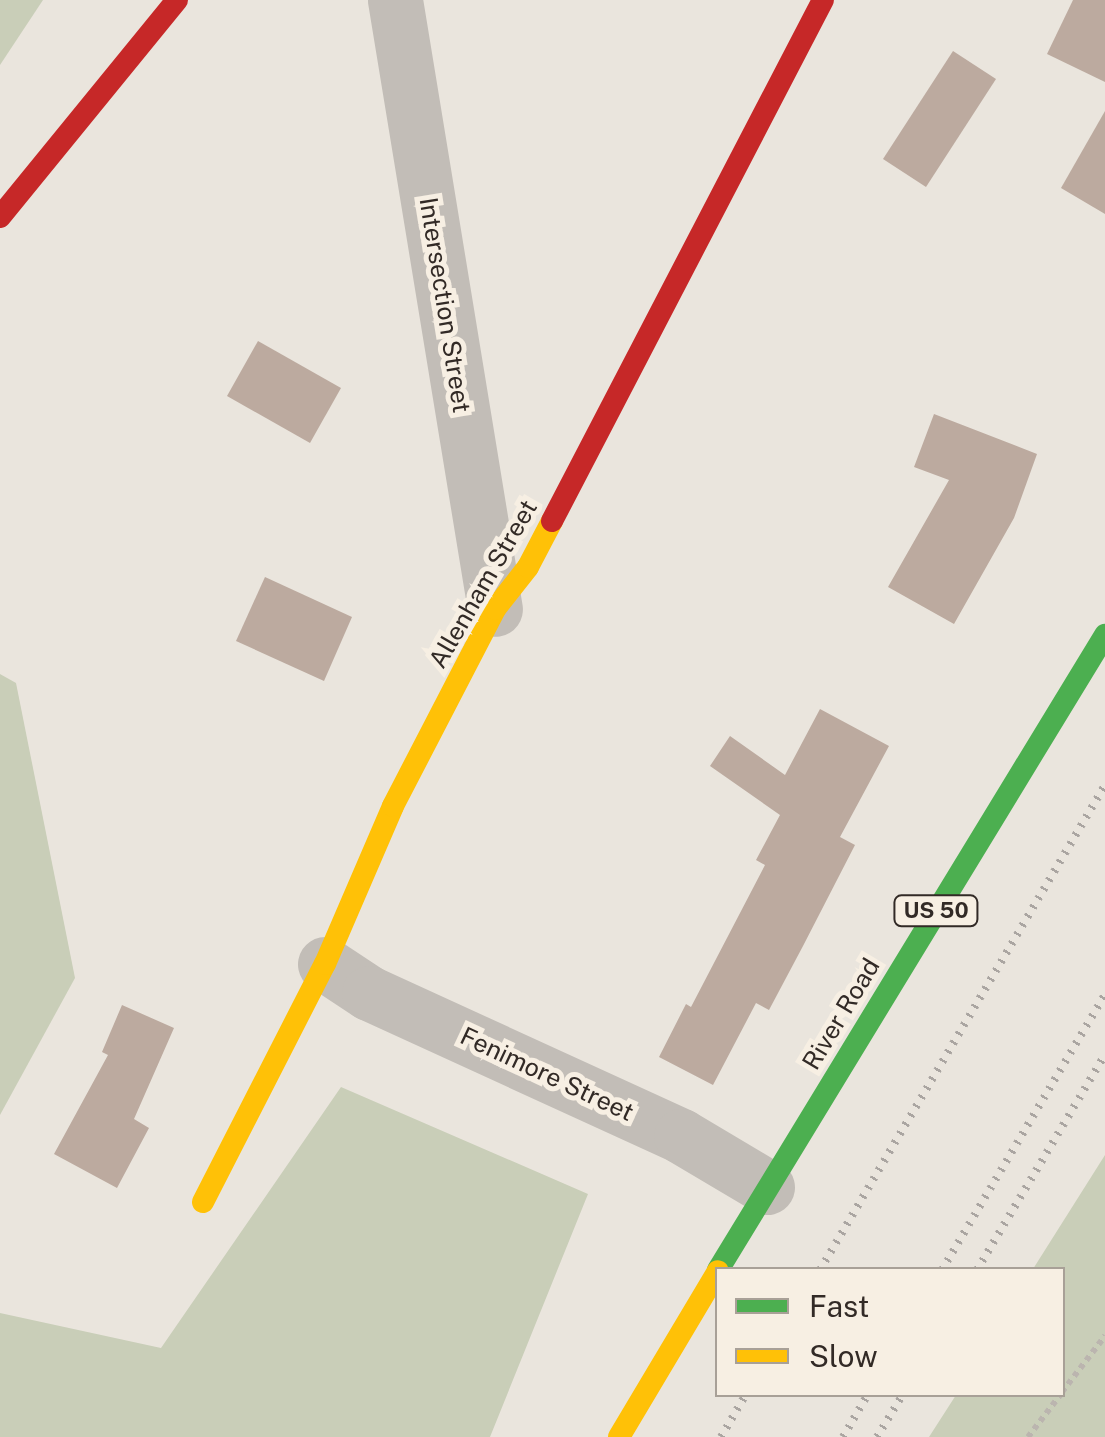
<!DOCTYPE html>
<style>
body{margin:0}
#map{position:relative;width:1105px;height:1437px;overflow:hidden;background:#eae5dd;font-family:"Public Sans",sans-serif}
div>[style]{position:absolute}
.green>*{inset:0;background:#c9ceb8}
.building>*{inset:0;background:#bcaa9f}
.path>*{height:6px;margin-top:-3px;transform-origin:0;background:repeating-linear-gradient(90deg,#bbb5af 0 5px,transparent 0 10px)}
.street>*{height:55px;margin:-27.5px;padding:0 27.5px;transform-origin:27.5px;border-radius:27.5px;background:#c2bdb7}
.fast>*{height:22px;margin:-11px;padding:0 11px;transform-origin:11px;border-radius:11px;background:#4caf50}
.slow>*{height:22px;margin:-11px;padding:0 11px;transform-origin:11px;border-radius:11px;background:#ffc107}
.jam>*{height:22px;margin:-11px;padding:0 11px;transform-origin:11px;border-radius:11px;background:#c62828}
.rail>*{height:8px;margin-top:-4px;transform-origin:0;background:repeating-linear-gradient(90deg,#aaa5a1 0 2.5px,transparent 0 10.5px)}
span{translate:-50% -50%;white-space:nowrap;text-align:center;line-height:1.15;-webkit-text-stroke:10px #f7efe3;paint-order:stroke}
.shield-label span{padding:2px 8px;background:#f7efe3;border:2px solid;border-radius:8px;-webkit-text-stroke-width:0}
.shield-label{font-size:22px;color:#322a26;font-weight:700}
.street-label{font-size:25px;color:#322a26}
.legend{position:absolute;left:715px;top:1267px;width:350px;height:130px;box-sizing:border-box;background:#f7efe3;border:2px solid #a8a097;margin:0;padding:12px 18px;list-style:none;font-size:30px;color:#322a26}
.legend li{display:flex;align-items:center;gap:20px;height:50px}
.legend b{width:50px;border:2px solid #a8a097}
</style>
<div id="map">
<div class="green">
<i style="clip-path:polygon(0 0,43px 0,0 65px)"></i>
<i style="clip-path:polygon(0 674px,16px 683px,75px 978px,0 1115px)"></i>
<i style="clip-path:polygon(341px 1087px,588px 1194px,490px 1437px,0 1437px,0 1313px,161px 1348px)"></i>
<i style="clip-path:polygon(1105px 1155px,1105px 1437px,929px 1437px,956px 1395px,1062px 1394px,1062px 1270px,1033px 1269px)"></i>
</div>
<div class="building">
<i style="clip-path:polygon(1073px 0,1105px 0,1105px 82px,1047px 54px)"></i>
<i style="clip-path:polygon(953px 51px,996px 79px,926px 187px,883px 159px)"></i>
<i style="clip-path:polygon(1105px 111px,1105px 214px,1061px 188px)"></i>
<i style="clip-path:polygon(258px 341px,341px 388px,310px 443px,227px 396px)"></i>
<i style="clip-path:polygon(934px 414px,1037px 454px,1014px 518px,954px 624px,888px 587px,949px 480px,914px 467px)"></i>
<i style="clip-path:polygon(265px 577px,352px 617px,324px 681px,236px 641px)"></i>
<i style="clip-path:polygon(820px 709px,889px 746px,840px 837px,855px 845px,803px 946px,769px 1010px,756px 1003px,713px 1085px,659px 1057px,686px 1004px,691px 1007px,765px 865px,756px 860px,780px 815px,710px 766px,730px 736px,785px 775px)"></i>
<i style="clip-path:polygon(122px 1005px,174px 1028px,134px 1119px,149px 1128px,117px 1188px,54px 1154px,108px 1055px,102px 1052px)"></i>
</div>
<div class="path">
<i style="left:1062px;top:1392px;width:71px;rotate:-52.5deg"></i>
<i style="left:1028px;top:1437px;width:54px;rotate:-52.5deg"></i>
</div>
<div class="street">
<i style="left:395px;top:0;width:617px;rotate:80.68deg"></i>
<i style="left:325px;top:964px;width:53px;rotate:33.4deg"></i>
<i style="left:369px;top:993px;width:343px;rotate:24.6deg"></i>
<i style="left:681px;top:1136px;width:100px;rotate:30.7deg"></i>
</div>
<div class="fast">
<i style="left:718px;top:1270px;width:744px;rotate:-58.64deg"></i>
</div>
<div class="slow">
<i style="left:203px;top:1202px;width:267px;rotate:-62.9deg"></i>
<i style="left:325px;top:964px;width:172px;rotate:-66.7deg"></i>
<i style="left:393px;top:806px;width:222px;rotate:-62.6deg"></i>
<i style="left:495px;top:609px;width:53px;rotate:-51.8deg"></i>
<i style="left:528px;top:567px;width:52px;rotate:-62.4deg"></i>
<i style="left:619px;top:1437px;width:193px;rotate:-59.2deg"></i>
</div>
<div class="jam">
<i style="left:0;top:217px;width:280px;rotate:-50.8deg"></i>
<i style="left:552px;top:521px;width:587px;rotate:-62.52deg"></i>
</div>
<div class="rail">
<i style="left:820px;top:1270px;width:563px;rotate:-59.56deg"></i>
<i style="left:942px;top:1270px;width:321px;rotate:-59.4deg"></i>
<i style="left:977px;top:1270px;width:251px;rotate:-59.3deg"></i>
<i style="left:721px;top:1437px;width:50px;rotate:-59.8deg"></i>
<i style="left:843px;top:1437px;width:50px;rotate:-59.8deg"></i>
<i style="left:877px;top:1437px;width:50px;rotate:-58.8deg"></i>
</div>
<div class="shield-label">
<span style="left:936px;top:911px">US 50</span>
</div>
<div class="street-label">
<span style="left:445px;top:305px;rotate:81deg">Intersection Street</span>
<span style="left:483px;top:584px;rotate:-60deg">Allenham Street</span>
<span style="left:841px;top:1014px;rotate:-59deg">River Road</span>
<span style="left:547px;top:1074px;rotate:25deg">Fenimore Street</span>
</div>
<ul class="legend">
<li><b style="height:12px;background:#4caf50"></b>Fast</li>
<li><b style="height:12px;background:#ffc107"></b>Slow</li>
</ul>
</div>
